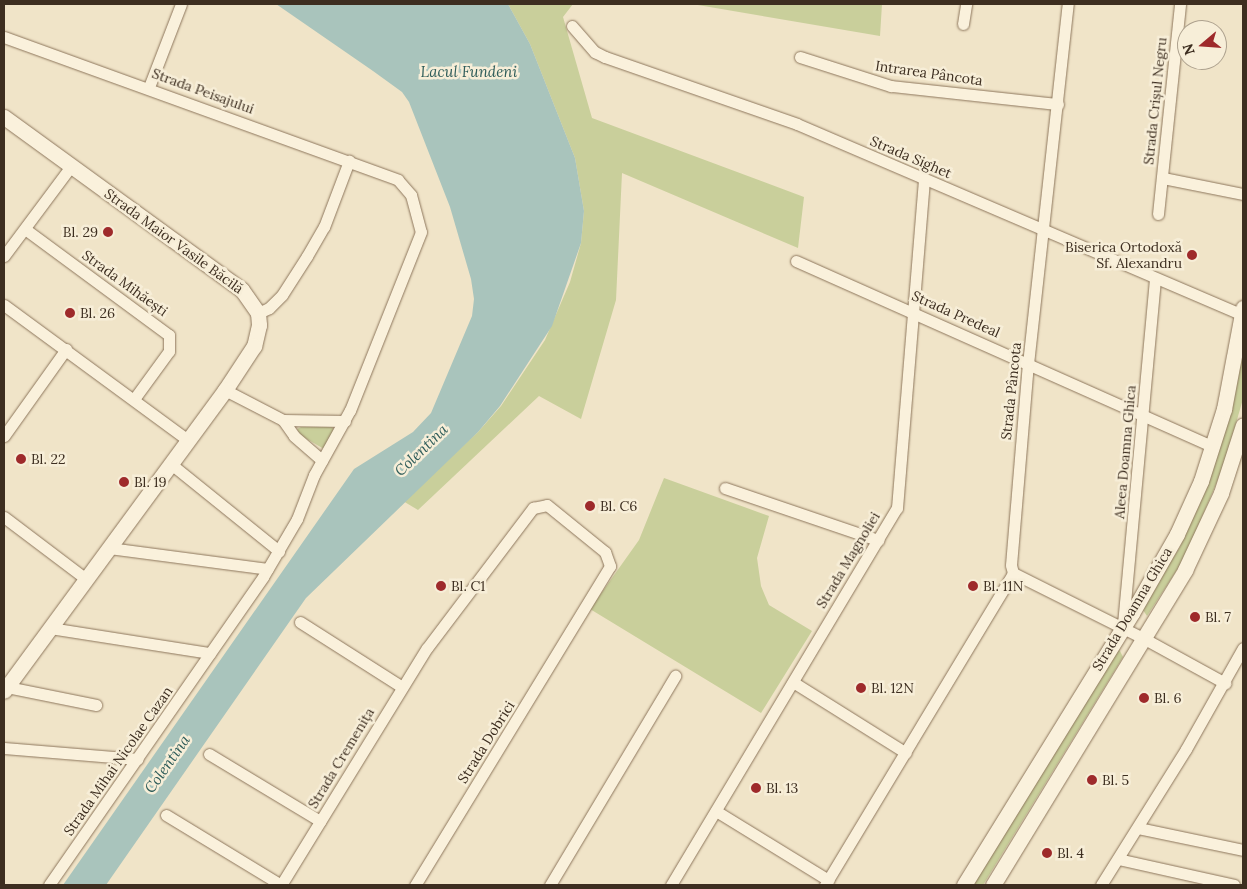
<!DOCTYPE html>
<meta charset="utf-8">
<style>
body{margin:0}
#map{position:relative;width:1247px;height:889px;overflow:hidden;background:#f0e4c8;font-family:Lora,serif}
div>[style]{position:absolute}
.green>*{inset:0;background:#c9cf9b}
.water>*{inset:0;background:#a9c4bc}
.roads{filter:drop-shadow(0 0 1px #8d765c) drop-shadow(0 0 1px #8d765c)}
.street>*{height:11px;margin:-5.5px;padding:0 5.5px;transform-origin:5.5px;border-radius:5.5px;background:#faf1dc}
.secondary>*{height:15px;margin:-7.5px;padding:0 7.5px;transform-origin:7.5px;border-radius:7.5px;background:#faf1dc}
.dots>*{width:14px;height:14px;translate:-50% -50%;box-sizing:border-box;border:2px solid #f7eed8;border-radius:50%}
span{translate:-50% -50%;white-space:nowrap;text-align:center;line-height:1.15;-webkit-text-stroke:5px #f7eed8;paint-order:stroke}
.street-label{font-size:14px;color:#3d2e20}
.poi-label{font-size:14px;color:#3d2e20}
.right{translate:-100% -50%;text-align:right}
.left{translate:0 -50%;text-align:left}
.water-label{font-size:15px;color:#2f5d5a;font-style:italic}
.frame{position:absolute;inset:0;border:5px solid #3d2e20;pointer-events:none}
.north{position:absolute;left:1177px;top:20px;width:50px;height:50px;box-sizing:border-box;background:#f7eed8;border:1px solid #ada18e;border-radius:50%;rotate:252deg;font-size:14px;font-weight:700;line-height:20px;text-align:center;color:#3d2e20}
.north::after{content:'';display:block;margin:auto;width:18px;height:22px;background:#9e2a2b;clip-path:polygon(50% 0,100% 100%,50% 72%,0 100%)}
</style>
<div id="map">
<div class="green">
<i style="clip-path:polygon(508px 4px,573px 4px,563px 17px,592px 118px,804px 197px,798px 248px,622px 173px,616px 300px,581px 419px,539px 396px,418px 510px,403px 501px,478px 432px,501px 406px,545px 340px,570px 282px,581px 243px,584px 211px,575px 158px,530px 44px)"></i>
<i style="clip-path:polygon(692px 4px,882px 4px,880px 36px)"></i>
<i style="clip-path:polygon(1243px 351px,1243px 399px,1223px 468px,1184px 559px,1147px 616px,1141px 607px,1180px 547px,1191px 520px,1234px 392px)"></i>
<i style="clip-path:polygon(301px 427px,332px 427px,334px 430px,324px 449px,300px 435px,297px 429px)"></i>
<i style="clip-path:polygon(664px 478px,769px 516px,757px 558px,761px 586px,769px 605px,812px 631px,761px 713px,590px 609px,639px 540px)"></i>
<i style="clip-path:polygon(1119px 649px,1123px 657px,983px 885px,970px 885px)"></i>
</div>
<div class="water">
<i style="clip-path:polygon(276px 4px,508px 4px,530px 44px,575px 158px,584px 211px,581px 243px,552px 326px,500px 406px,478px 432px,306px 598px,106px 885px,63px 885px,354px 469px,413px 432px,431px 413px,472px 316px,474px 299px,471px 279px,450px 207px,409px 102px,402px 92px,373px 71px)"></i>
</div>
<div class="roads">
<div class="street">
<i style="left:963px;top:24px;width:20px;rotate:-81deg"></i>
<i style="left:572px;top:26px;width:35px;rotate:49deg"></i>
<i style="left:595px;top:52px;width:11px;rotate:27deg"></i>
<i style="left:605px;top:57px;width:203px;rotate:19.2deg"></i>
<i style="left:797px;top:124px;width:485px;rotate:23.2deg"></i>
<i style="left:4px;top:37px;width:419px;rotate:19.9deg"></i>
<i style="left:398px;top:180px;width:20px;rotate:49deg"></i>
<i style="left:411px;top:195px;width:38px;rotate:75deg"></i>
<i style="left:421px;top:232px;width:192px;rotate:111.7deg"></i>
<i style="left:350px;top:410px;width:74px;rotate:119deg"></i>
<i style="left:314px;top:475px;width:47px;rotate:111.1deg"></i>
<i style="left:297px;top:519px;width:67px;rotate:120.4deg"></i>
<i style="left:263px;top:577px;width:375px;rotate:124.8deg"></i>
<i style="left:800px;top:57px;width:96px;rotate:17.7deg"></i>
<i style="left:891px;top:86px;width:168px;rotate:6.2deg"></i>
<i style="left:149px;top:87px;width:89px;rotate:-68.9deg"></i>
<i style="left:1163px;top:178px;width:82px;rotate:11.3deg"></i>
<i style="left:1158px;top:214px;width:211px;rotate:-84deg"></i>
<i style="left:25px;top:229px;width:179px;rotate:36.4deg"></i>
<i style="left:169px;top:335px;width:16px;rotate:90deg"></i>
<i style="left:169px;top:351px;width:59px;rotate:126.1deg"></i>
<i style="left:4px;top:256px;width:112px;rotate:-53.3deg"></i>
<i style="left:796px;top:261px;width:455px;rotate:24deg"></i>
<i style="left:4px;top:305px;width:228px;rotate:36.3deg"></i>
<i style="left:258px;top:313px;width:12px;rotate:-24deg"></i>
<i style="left:269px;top:308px;width:18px;rotate:-45deg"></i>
<i style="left:282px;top:295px;width:46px;rotate:-57.3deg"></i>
<i style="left:307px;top:256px;width:34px;rotate:-60deg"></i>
<i style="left:324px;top:227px;width:71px;rotate:-69.3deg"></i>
<i style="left:225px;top:390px;width:65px;rotate:27.3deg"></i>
<i style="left:283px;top:420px;width:62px;rotate:0.9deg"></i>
<i style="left:283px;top:420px;width:19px;rotate:55deg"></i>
<i style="left:294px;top:436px;width:37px;rotate:41deg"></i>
<i style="left:4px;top:436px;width:107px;rotate:-54.5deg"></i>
<i style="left:171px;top:464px;width:139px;rotate:38.9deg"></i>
<i style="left:725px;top:488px;width:162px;rotate:18.8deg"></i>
<i style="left:4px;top:517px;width:103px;rotate:37.1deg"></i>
<i style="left:109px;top:548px;width:160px;rotate:7.5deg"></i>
<i style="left:1013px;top:573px;width:145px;rotate:26.6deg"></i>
<i style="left:1143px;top:638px;width:94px;rotate:28.8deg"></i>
<i style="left:300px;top:622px;width:121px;rotate:32.5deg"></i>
<i style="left:1123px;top:624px;width:346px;rotate:-84.7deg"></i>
<i style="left:50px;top:628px;width:162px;rotate:8.9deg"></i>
<i style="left:793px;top:682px;width:133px;rotate:32.1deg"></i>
<i style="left:7px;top:687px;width:91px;rotate:11.4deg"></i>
<i style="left:4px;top:748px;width:134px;rotate:4.7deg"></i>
<i style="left:209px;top:754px;width:130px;rotate:31.1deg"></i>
<i style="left:716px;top:811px;width:132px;rotate:31.6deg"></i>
<i style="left:166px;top:815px;width:135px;rotate:31.3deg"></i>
<i style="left:1138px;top:828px;width:107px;rotate:11.8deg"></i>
<i style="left:1118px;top:859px;width:119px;rotate:12.6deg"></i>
<i style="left:281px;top:885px;width:278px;rotate:-58.4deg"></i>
<i style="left:427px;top:648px;width:176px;rotate:-52.9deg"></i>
<i style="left:533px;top:508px;width:14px;rotate:-12deg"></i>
<i style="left:547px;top:505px;width:75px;rotate:39deg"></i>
<i style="left:605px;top:552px;width:15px;rotate:70deg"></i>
<i style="left:610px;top:566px;width:374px;rotate:121.4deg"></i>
<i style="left:550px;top:885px;width:244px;rotate:-59.1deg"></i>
<i style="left:671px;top:885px;width:440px;rotate:-59.1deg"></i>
<i style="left:897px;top:508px;width:330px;rotate:-85.3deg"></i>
<i style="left:825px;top:885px;width:364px;rotate:-58.9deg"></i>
<i style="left:1013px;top:573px;width:8px;rotate:-104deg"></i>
<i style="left:1011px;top:565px;width:202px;rotate:-85.2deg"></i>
<i style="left:1028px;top:364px;width:362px;rotate:-83.7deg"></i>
<i style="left:1101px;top:885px;width:160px;rotate:-58deg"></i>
<i style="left:1186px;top:749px;width:116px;rotate:-60.6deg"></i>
</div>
<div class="secondary">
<i style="left:4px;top:117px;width:294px;rotate:36deg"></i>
<i style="left:242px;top:290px;width:28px;rotate:55deg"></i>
<i style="left:258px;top:313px;width:12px;rotate:85deg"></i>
<i style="left:259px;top:325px;width:22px;rotate:103deg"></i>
<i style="left:254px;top:346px;width:53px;rotate:123.4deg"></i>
<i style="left:225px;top:390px;width:373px;rotate:126.3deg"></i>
<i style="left:964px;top:885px;width:320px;rotate:-58.3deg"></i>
<i style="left:1132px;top:613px;width:91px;rotate:-60.3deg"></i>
<i style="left:1177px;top:534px;width:58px;rotate:-65.6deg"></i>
<i style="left:1201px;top:481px;width:76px;rotate:-72.3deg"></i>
<i style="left:1224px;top:409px;width:103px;rotate:-79.3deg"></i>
<i style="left:993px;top:885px;width:369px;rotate:-58.6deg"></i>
<i style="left:1185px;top:570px;width:85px;rotate:-64.9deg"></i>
<i style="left:1221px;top:493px;width:71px;rotate:-72.1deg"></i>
</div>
</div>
<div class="dots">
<i style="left:108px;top:232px;background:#9e2a2b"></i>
<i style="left:1192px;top:255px;background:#9e2a2b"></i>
<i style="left:70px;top:313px;background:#9e2a2b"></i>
<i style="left:21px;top:459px;background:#9e2a2b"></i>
<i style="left:124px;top:482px;background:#9e2a2b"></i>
<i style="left:590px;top:506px;background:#9e2a2b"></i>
<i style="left:441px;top:586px;background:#9e2a2b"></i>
<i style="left:973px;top:586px;background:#9e2a2b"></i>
<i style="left:1195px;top:617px;background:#9e2a2b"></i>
<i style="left:861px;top:688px;background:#9e2a2b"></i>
<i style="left:1144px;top:698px;background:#9e2a2b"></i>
<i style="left:1092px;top:780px;background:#9e2a2b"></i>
<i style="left:756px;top:788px;background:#9e2a2b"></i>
<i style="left:1047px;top:853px;background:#9e2a2b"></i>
</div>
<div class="street-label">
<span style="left:929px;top:73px;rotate:8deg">Intrarea Pâncota</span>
<span style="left:203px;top:91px;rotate:20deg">Strada Peisajului</span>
<span style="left:1155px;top:101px;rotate:-84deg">Strada Crișul Negru</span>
<span style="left:911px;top:157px;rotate:23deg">Strada Sighet</span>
<span style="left:174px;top:241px;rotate:36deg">Strada Maior Vasile Băcilă</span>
<span style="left:125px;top:283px;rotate:36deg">Strada Mihăești</span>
<span style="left:956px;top:314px;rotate:24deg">Strada Predeal</span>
<span style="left:1011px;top:391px;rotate:-84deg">Strada Pâncota</span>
<span style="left:1125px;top:452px;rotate:-85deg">Aleea Doamna Ghica</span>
<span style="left:848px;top:560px;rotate:-59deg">Strada Magnoliei</span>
<span style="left:1132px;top:609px;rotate:-59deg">Strada Doamna Ghica</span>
<span style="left:486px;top:742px;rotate:-58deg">Strada Dobrici</span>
<span style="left:341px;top:758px;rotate:-59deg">Strada Cremenița</span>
<span style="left:118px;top:761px;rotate:-55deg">Strada Mihai Nicolae Cazan</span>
</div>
<div class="poi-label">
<span class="right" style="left:98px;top:232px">Bl. 29</span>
<span class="right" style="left:1182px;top:255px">Biserica Ortodoxă<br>Sf. Alexandru</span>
<span class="left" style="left:80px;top:313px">Bl. 26</span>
<span class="left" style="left:31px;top:459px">Bl. 22</span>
<span class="left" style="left:134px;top:482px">Bl. 19</span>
<span class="left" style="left:600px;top:506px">Bl. C6</span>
<span class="left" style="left:451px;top:586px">Bl. C1</span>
<span class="left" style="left:983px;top:586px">Bl. 11N</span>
<span class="left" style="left:1205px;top:617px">Bl. 7</span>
<span class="left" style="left:871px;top:688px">Bl. 12N</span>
<span class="left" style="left:1154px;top:698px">Bl. 6</span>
<span class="left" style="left:1102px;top:780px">Bl. 5</span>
<span class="left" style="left:766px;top:788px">Bl. 13</span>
<span class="left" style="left:1057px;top:853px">Bl. 4</span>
</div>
<div class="water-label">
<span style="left:469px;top:72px">Lacul Fundeni</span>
<span style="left:421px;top:450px;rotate:-44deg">Colentina</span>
<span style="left:167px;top:764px;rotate:-55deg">Colentina</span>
</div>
<div class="frame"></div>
<div class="north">N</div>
</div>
